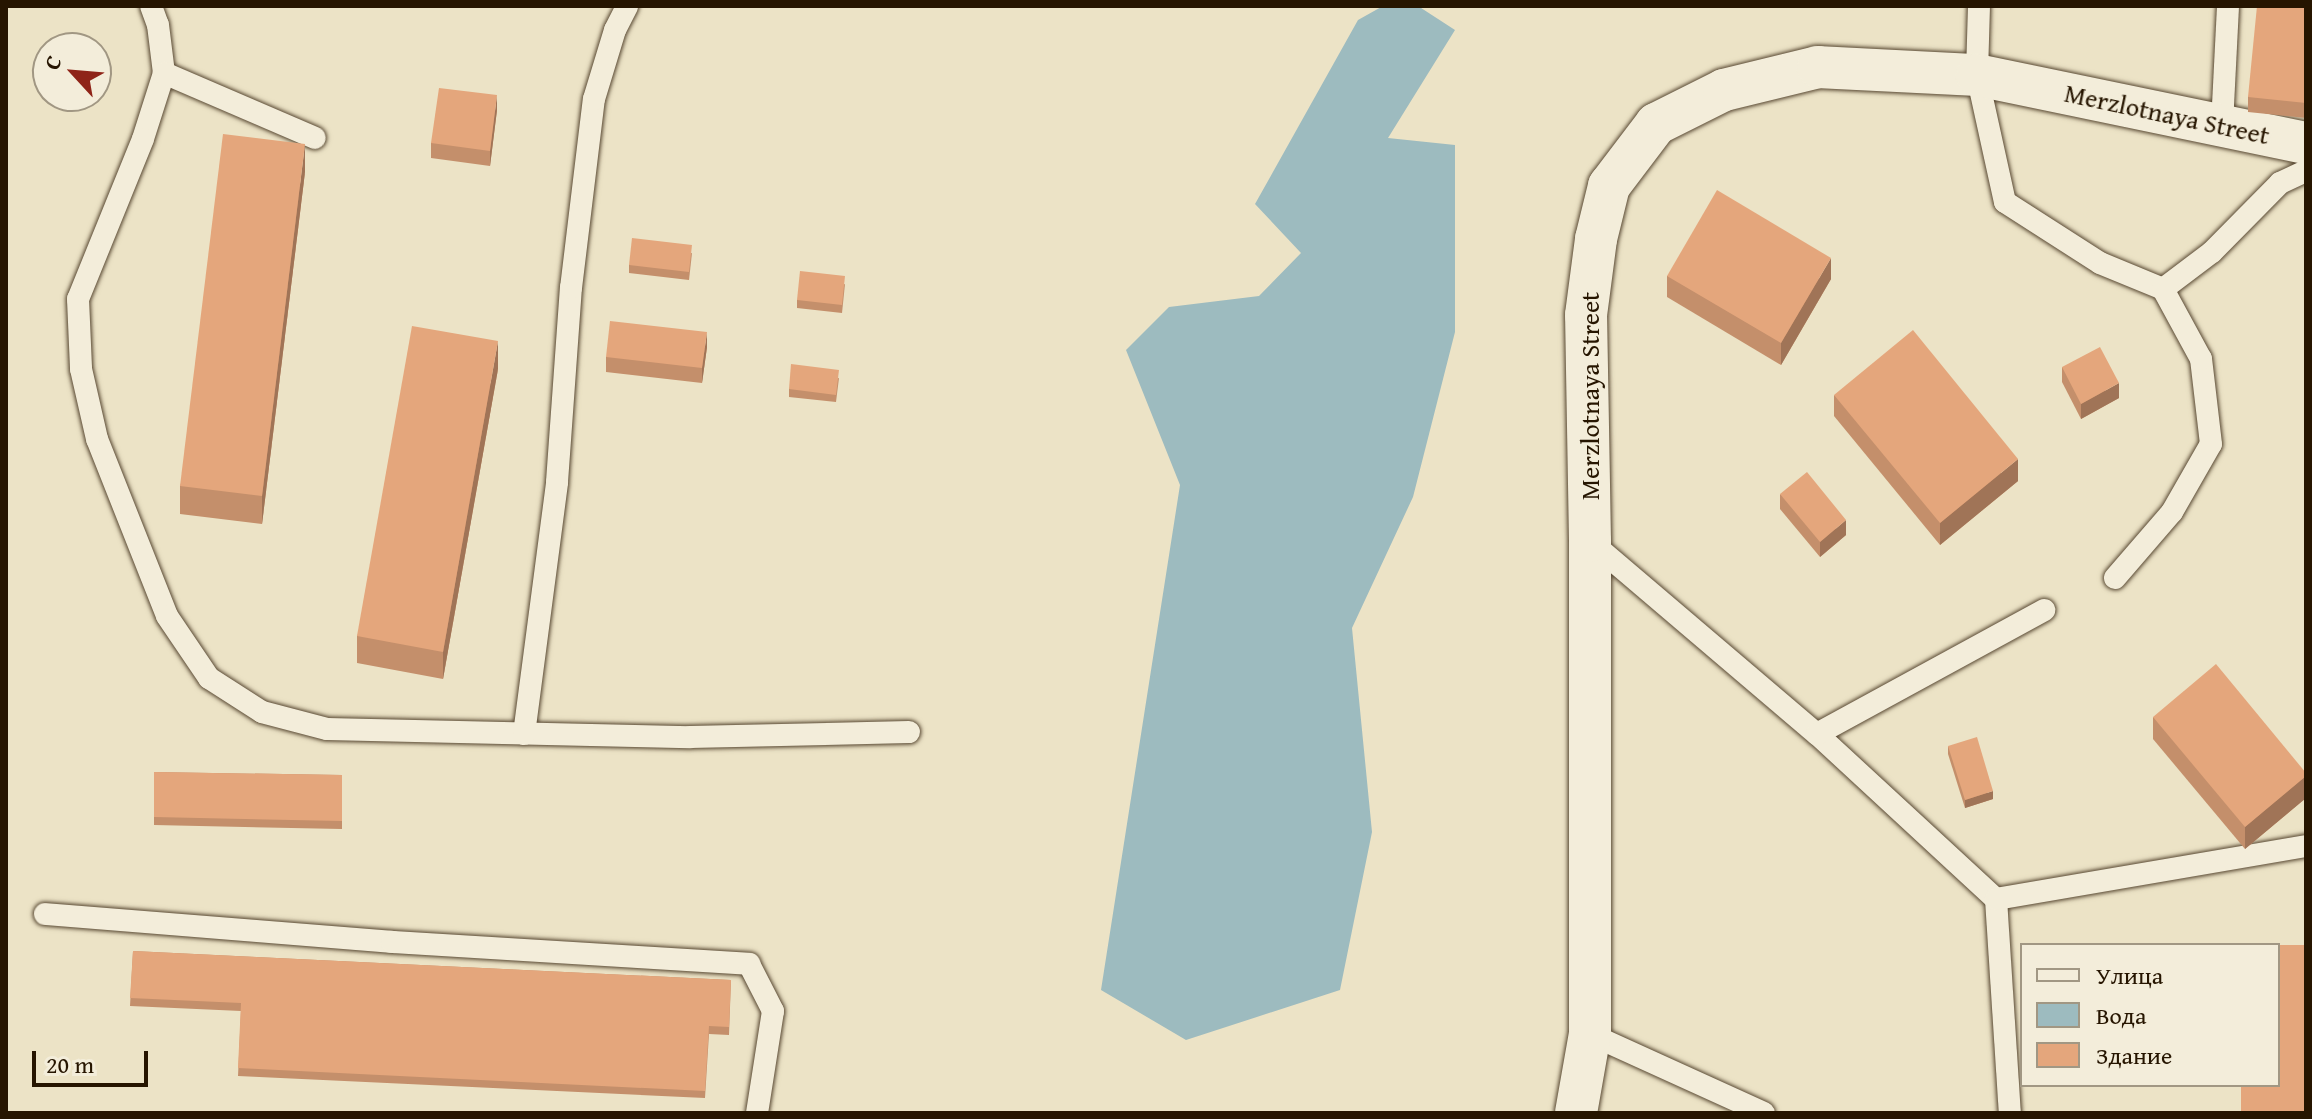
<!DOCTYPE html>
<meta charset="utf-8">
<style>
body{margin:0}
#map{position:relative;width:2312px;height:1119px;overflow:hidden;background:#ece3c6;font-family:"Gentium Book Plus",serif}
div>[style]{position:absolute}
.water>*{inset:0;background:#9dbbbf}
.roads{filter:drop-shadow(0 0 2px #584832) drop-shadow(0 0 2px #584832)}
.service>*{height:22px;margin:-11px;padding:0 11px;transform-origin:11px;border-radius:11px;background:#f3edda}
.minor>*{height:42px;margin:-21px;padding:0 21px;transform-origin:21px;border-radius:21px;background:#f3edda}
.wall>*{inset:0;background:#c48f6b}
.shaded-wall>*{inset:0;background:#a07457}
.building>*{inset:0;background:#e4a67c}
span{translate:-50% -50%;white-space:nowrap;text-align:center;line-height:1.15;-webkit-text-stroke:6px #f3edda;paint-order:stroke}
.street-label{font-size:26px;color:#261500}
.frame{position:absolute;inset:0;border:8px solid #261500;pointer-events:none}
.legend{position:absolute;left:2020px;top:943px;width:260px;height:144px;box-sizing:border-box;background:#f3edda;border:2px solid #a19783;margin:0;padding:10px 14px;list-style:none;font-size:24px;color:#261500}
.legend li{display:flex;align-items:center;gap:16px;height:40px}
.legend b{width:40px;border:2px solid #a19783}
.north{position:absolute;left:32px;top:32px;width:80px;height:80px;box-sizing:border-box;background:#f3edda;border:2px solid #a19783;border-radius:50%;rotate:296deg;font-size:22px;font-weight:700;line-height:32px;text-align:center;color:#261500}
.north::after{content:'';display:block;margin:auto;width:28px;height:36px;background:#8f2418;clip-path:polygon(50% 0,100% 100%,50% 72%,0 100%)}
.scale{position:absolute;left:32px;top:1051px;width:116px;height:36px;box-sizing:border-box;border:4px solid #261500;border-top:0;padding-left:10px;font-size:24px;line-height:28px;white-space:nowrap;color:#261500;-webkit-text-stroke:6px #f3edda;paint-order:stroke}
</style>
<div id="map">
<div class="water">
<i style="clip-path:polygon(1383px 6px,1418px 6px,1455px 30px,1388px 138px,1455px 145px,1455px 332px,1413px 497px,1352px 628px,1372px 832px,1340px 990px,1186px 1040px,1101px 990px,1180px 485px,1126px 350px,1169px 307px,1259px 296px,1301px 253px,1255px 204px,1358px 20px)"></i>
</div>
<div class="roads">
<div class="service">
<i style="left:151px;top:6px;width:20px;rotate:70deg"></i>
<i style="left:158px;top:25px;width:48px;rotate:82.9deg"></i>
<i style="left:164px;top:73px;width:69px;rotate:107.7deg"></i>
<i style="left:143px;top:139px;width:173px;rotate:112.1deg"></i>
<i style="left:78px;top:299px;width:70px;rotate:87.5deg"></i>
<i style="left:81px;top:369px;width:72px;rotate:77.1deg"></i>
<i style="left:97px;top:439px;width:190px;rotate:68.4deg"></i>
<i style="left:167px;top:616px;width:75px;rotate:55.9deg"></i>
<i style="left:209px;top:678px;width:63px;rotate:32.7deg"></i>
<i style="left:262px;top:712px;width:67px;rotate:14.7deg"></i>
<i style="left:327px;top:729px;width:363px;rotate:1.3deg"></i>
<i style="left:690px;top:737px;width:219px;rotate:-1.3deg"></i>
<i style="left:1979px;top:6px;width:69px;rotate:91.7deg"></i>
<i style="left:1977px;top:75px;width:130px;rotate:77.6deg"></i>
<i style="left:2005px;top:202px;width:113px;rotate:32.7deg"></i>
<i style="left:2100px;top:263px;width:68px;rotate:22.4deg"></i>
<i style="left:2163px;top:289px;width:61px;rotate:-37.1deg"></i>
<i style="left:2212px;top:252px;width:97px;rotate:-45.4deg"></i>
<i style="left:2280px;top:183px;width:29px;rotate:-25deg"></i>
<i style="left:164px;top:73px;width:164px;rotate:23.3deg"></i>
<i style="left:2222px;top:125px;width:119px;rotate:-87.1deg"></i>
<i style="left:1590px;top:541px;width:298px;rotate:40.4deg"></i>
<i style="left:1817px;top:734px;width:243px;rotate:42.7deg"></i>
<i style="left:1996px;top:899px;width:214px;rotate:86.3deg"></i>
<i style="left:2115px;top:578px;width:87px;rotate:-49.2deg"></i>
<i style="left:2172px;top:512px;width:78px;rotate:-60.2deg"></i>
<i style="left:2211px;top:444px;width:86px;rotate:-96.7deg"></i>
<i style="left:2201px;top:359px;width:80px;rotate:-118.5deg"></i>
<i style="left:524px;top:734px;width:254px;rotate:-82.5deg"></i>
<i style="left:557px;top:482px;width:195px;rotate:-85.9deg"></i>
<i style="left:571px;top:288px;width:190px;rotate:-83.1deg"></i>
<i style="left:594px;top:99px;width:72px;rotate:-73.1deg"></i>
<i style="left:615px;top:30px;width:27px;rotate:-63deg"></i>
<i style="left:1817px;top:734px;width:259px;rotate:-28.6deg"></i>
<i style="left:1996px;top:899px;width:314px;rotate:-9.7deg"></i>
<i style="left:45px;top:914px;width:348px;rotate:4.6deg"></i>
<i style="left:392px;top:942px;width:358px;rotate:3.5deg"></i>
<i style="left:749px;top:964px;width:53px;rotate:62.9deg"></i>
<i style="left:773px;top:1011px;width:103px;rotate:98.9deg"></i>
<i style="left:1590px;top:1034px;width:191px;rotate:24.4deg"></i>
</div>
<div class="minor">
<i style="left:1576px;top:1113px;width:80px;rotate:-80deg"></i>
<i style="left:1590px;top:1034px;width:493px;rotate:-90deg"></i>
<i style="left:1590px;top:541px;width:226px;rotate:-91deg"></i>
<i style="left:1586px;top:315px;width:77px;rotate:-82.5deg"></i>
<i style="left:1596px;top:239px;width:55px;rotate:-76.2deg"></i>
<i style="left:1609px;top:186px;width:78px;rotate:-52.8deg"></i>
<i style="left:1656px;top:124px;width:76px;rotate:-26.6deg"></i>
<i style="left:1724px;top:90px;width:97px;rotate:-13.7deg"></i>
<i style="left:1818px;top:67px;width:159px;rotate:2.9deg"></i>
<i style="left:1977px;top:75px;width:336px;rotate:11.7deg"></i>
</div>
</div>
<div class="wall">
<i style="clip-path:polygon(2306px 6px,2306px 118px,2248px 112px,2248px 97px)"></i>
<i style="clip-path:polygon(497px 110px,490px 166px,431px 158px,431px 143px)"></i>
<i style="clip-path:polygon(305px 172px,262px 524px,180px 514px,180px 486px)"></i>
<i style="clip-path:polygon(692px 253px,689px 280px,629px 273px,629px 265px)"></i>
<i style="clip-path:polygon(1667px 276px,1831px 279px,1781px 365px,1667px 297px)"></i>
<i style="clip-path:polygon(845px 284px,842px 313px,797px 308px,797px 300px)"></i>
<i style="clip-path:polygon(707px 347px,702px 383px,606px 372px,606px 357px)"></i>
<i style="clip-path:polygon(2062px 367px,2119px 398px,2081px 419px,2062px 382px)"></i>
<i style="clip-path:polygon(498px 369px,443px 679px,357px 663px,357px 636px)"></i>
<i style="clip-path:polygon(839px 378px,836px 402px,789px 397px,789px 389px)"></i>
<i style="clip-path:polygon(1834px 395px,2018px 481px,1940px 545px,1834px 416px)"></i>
<i style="clip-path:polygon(1780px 494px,1846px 535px,1820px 557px,1780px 509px)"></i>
<i style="clip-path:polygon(2153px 717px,2306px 773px,2306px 798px,2245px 849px,2153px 739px)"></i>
<i style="clip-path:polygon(1948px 746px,1993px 799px,1965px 808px,1948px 754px)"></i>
<i style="clip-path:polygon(154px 772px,342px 775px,342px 829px,154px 825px)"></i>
<i style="clip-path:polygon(133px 951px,731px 980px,729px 1035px,709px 1034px,705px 1098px,238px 1076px,241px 1011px,130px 1006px)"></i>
</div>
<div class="shaded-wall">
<i style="clip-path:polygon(497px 95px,497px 110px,490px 166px,490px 151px)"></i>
<i style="clip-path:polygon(305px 144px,305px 172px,262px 524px,262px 496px)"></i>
<i style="clip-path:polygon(1831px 258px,1831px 279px,1781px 365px,1781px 343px)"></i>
<i style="clip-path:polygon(707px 332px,707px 347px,702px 383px,702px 368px)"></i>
<i style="clip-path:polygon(498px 341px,498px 369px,443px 679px,443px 652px)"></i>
<i style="clip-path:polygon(2119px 383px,2119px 398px,2081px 419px,2081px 404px)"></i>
<i style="clip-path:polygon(2018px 459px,2018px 481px,1940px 545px,1940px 523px)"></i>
<i style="clip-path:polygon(1846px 520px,1846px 535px,1820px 557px,1820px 542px)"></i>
<i style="clip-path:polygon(2306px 776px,2306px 798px,2245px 849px,2245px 827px)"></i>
<i style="clip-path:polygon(1993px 791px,1993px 799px,1965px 808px,1965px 800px)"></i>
</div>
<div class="building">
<i style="clip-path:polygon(2257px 6px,2306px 6px,2306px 103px,2248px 97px)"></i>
<i style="clip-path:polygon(439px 88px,497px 95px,490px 151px,431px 143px)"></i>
<i style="clip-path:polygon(223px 134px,305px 144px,262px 496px,180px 486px)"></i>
<i style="clip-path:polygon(1717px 190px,1831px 258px,1781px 343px,1667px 276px)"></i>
<i style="clip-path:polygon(632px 238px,692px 245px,689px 272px,629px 265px)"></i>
<i style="clip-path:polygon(800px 271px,845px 276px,842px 305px,797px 300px)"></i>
<i style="clip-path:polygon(610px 321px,707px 332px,702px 368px,606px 357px)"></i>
<i style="clip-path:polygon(412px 326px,498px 341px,443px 652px,357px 636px)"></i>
<i style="clip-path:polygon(1913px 330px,2018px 459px,1940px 523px,1834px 395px)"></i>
<i style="clip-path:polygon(2100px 347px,2119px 383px,2081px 404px,2062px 367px)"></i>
<i style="clip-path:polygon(791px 364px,839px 370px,836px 395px,789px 389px)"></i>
<i style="clip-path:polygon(1807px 472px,1846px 520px,1820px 542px,1780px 494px)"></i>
<i style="clip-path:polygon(2216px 664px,2306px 773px,2306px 776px,2245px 827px,2153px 717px)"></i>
<i style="clip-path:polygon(1977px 737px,1993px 791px,1965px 800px,1948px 746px)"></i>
<i style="clip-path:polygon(154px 772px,342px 775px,342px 821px,154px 817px)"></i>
<i style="clip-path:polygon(2070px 943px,2070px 945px,2040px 945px)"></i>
<i style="clip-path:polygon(2278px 945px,2306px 945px,2306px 1113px,2241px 1113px,2241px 1085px,2278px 1085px)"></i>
<i style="clip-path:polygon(133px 951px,731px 980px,729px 1027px,709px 1026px,705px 1091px,238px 1068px,241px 1003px,130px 998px)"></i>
</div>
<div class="street-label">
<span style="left:2167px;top:114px;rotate:12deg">Merzlotnaya Street</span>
<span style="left:1590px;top:396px;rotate:-90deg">Merzlotnaya Street</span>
</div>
<div class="frame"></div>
<ul class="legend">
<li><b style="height:10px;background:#f3edda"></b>Улица</li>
<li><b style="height:22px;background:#9dbbbf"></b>Вода</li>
<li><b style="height:22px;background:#e4a67c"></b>Здание</li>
</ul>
<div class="north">С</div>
<div class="scale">20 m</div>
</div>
